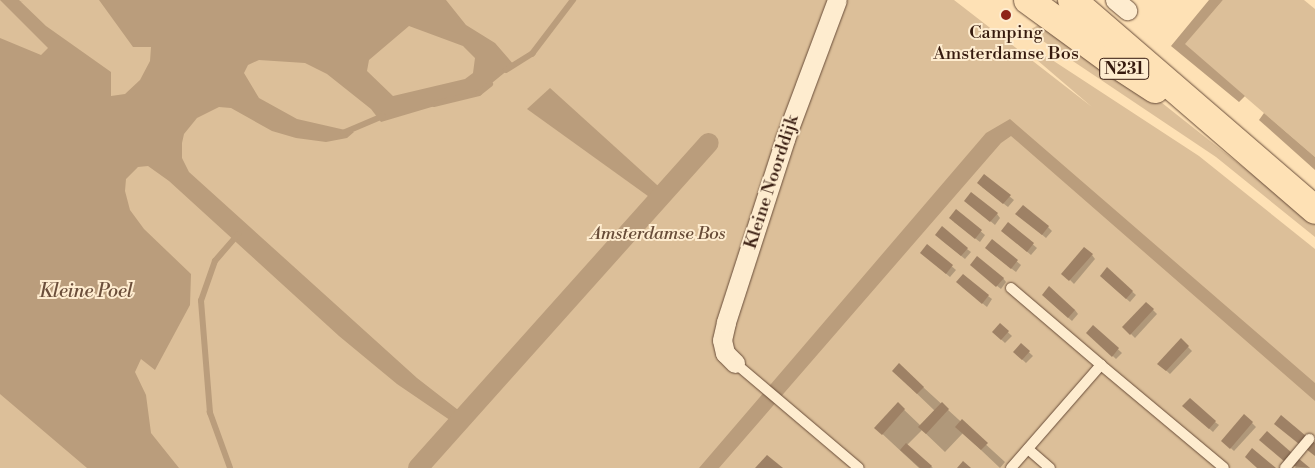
<!DOCTYPE html>
<style>
body{margin:0}
#map{position:relative;width:1315px;height:468px;overflow:hidden;background:#fee1b5;font-family:"Libre Bodoni",serif}
div>[style]{position:absolute}
.green>*{inset:0;background:#dcbf99}
.water>*{inset:0;background:#ba9d7c}
.shadow>*{inset:0;background:#0003}
.stream>*{height:5.5px;margin:-2.75px;padding:0 2.75px;transform-origin:2.75px;border-radius:2.75px;background:#ba9d7c}
.canal>*{height:20px;margin:-10px;padding:0 10px;transform-origin:10px;border-radius:10px;background:#ba9d7c}
.building>*{inset:0;background:#9e8165}
.roads{filter:drop-shadow(0 0 1px #684c38) drop-shadow(0 0 1px #684c38)}
.lane>*{height:10px;margin:-5px;padding:0 5px;transform-origin:5px;border-radius:5px;background:#feeccf}
.street>*{height:19px;margin:-9.5px;padding:0 9.5px;transform-origin:9.5px;border-radius:9.5px;background:#feeccf}
.primary>*{height:28px;margin:-14px;padding:0 14px;transform-origin:14px;border-radius:14px;background:#fee1b5}
.dots>*{width:14px;height:14px;translate:-50% -50%;box-sizing:border-box;border:2px solid #feeccf;border-radius:50%}
span{translate:-50% -50%;white-space:nowrap;text-align:center;line-height:1.15;-webkit-text-stroke:4px #feeccf;paint-order:stroke}
.shield-label span{padding:1px 4px;background:#feeccf;border:1px solid;border-radius:4px;-webkit-text-stroke-width:0}
.shield-label{font-size:16px;color:#361a0e;font-weight:700}
.poi-label{font-size:18px;color:#361a0e}
.street-label{font-size:18px;color:#361a0e}
.park-label{font-size:18px;color:#684c38;font-style:italic}
.water-label{font-size:19px;color:#6b4e3a;font-style:italic}
</style>
<div id="map">
<div class="green">
<i style="clip-path:polygon(0 0,954px 0,1092px 107px,1037px 60px,1043px 54px,1199px 156px,1315px 249px,1315px 468px,0 468px)"></i>
<i style="clip-path:polygon(1223px 0,1304px 0,1315px 9px,1315px 157px,1184px 44px)"></i>
<i style="clip-path:polygon(1038px 25px,1073px 43px,1152px 95px,1315px 224px,1315px 237px,1216px 157px,1028px 31px)"></i>
</div>
<div class="water">
<i style="clip-path:polygon(evenodd,0 0,19px 0,46px 26px,111px 72px,111px 96px,125px 94px,140px 80px,150px 61px,151px 47px,133px 47px,99px 0,446px 0,466px 25px,495px 43px,514px 65px,487px 87px,472px 95px,381px 122px,371px 109px,327px 74px,305px 63px,259px 60px,248px 65px,244px 73px,259px 98px,297px 119px,354px 132px,347px 138px,326px 142px,296px 138px,272px 131px,231px 108px,219px 107px,197px 118px,184px 134px,182px 143px,182px 158px,189px 172px,417px 378px,471px 420px,463px 429px,397px 384px,339px 336px,169px 181px,148px 166px,138px 167px,126px 179px,125px 191px,130px 210px,144px 229px,191px 274px,190px 305px,155px 370px,141px 359px,135px 372px,146px 395px,151px 433px,179px 468px,87px 468px,0 394px,0 38px,41px 55px,48px 48px,0 0,409px 26px,463px 46px,475px 58px,473px 73px,465px 79px,393px 96px,367px 71px,369px 60px,409px 26px)"></i>
<i style="clip-path:polygon(1209px 0,1223px 0,1185px 44px,1245px 96px,1239px 102px,1171px 46px)"></i>
<i style="clip-path:polygon(550px 88px,667px 194px,659px 204px,527px 109px)"></i>
<i style="clip-path:polygon(1264px 113px,1315px 157px,1315px 170px,1259px 120px)"></i>
<i style="clip-path:polygon(1010px 119px,1315px 383px,1315px 401px,1011px 136px,1001px 143px,719px 468px,699px 468px,986px 133px)"></i>
</div>
<div class="shadow">
<i style="clip-path:polygon(984px 176px,1014px 200px,1008px 207px,982px 187px)"></i>
<i style="clip-path:polygon(970px 204px,997px 214px,1000px 218px,995px 225px)"></i>
<i style="clip-path:polygon(956px 211px,985px 235px,980px 242px,954px 222px)"></i>
<i style="clip-path:polygon(1021px 217px,1048px 227px,1052px 231px,1046px 238px)"></i>
<i style="clip-path:polygon(1008px 223px,1037px 248px,1031px 255px,1006px 234px)"></i>
<i style="clip-path:polygon(940px 239px,967px 249px,971px 252px,965px 259px)"></i>
<i style="clip-path:polygon(992px 241px,1021px 265px,1016px 272px,990px 252px)"></i>
<i style="clip-path:polygon(927px 245px,956px 270px,950px 277px,925px 256px)"></i>
<i style="clip-path:polygon(1092px 255px,1095px 259px,1074px 284px,1063px 273px)"></i>
<i style="clip-path:polygon(976px 269px,1003px 278px,1006px 282px,1001px 289px)"></i>
<i style="clip-path:polygon(1107px 269px,1136px 295px,1130px 302px,1105px 280px)"></i>
<i style="clip-path:polygon(961px 286px,988px 296px,992px 299px,987px 307px)"></i>
<i style="clip-path:polygon(1047px 299px,1075px 310px,1078px 314px,1072px 321px)"></i>
<i style="clip-path:polygon(1146px 303px,1157px 314px,1135px 338px,1124px 327px)"></i>
<i style="clip-path:polygon(1000px 325px,1012px 336px,1005px 343px,993px 332px)"></i>
<i style="clip-path:polygon(1094px 327px,1122px 353px,1116px 359px,1088px 333px)"></i>
<i style="clip-path:polygon(1181px 340px,1192px 351px,1170px 374px,1159px 364px)"></i>
<i style="clip-path:polygon(1021px 345px,1033px 356px,1026px 363px,1014px 352px)"></i>
<i style="clip-path:polygon(923px 387px,1005px 462px,1000px 468px,963px 433px,945px 452px,922px 430px,907px 445px,933px 468px,919px 468px,876px 428px,898px 404px,921px 426px,935px 411px,912px 389px)"></i>
<i style="clip-path:polygon(1188px 410px,1215px 422px,1219px 425px,1213px 432px)"></i>
<i style="clip-path:polygon(1245px 416px,1256px 427px,1234px 451px,1223px 441px)"></i>
<i style="clip-path:polygon(1299px 460px,1308px 468px,1295px 468px)"></i>
</div>
<div class="stream">
<i style="left:506px;top:70px;width:31px;rotate:-32deg"></i>
<i style="left:532px;top:54px;width:68px;rotate:-52.8deg"></i>
<i style="left:434px;top:104px;width:46px;rotate:-13.7deg"></i>
<i style="left:479px;top:93px;width:14px;rotate:-39deg"></i>
<i style="left:343px;top:133px;width:43px;rotate:-23deg"></i>
<i style="left:230px;top:468px;width:59px;rotate:-110deg"></i>
<i style="left:210px;top:413px;width:112px;rotate:-94.6deg"></i>
<i style="left:201px;top:301px;width:42px;rotate:-70.7deg"></i>
<i style="left:215px;top:261px;width:35px;rotate:-49deg"></i>
</div>
<div class="canal">
<i style="left:418px;top:468px;width:436px;rotate:-48.2deg"></i>
</div>
<div class="building">
<i style="clip-path:polygon(984px 174px,1011px 195px,1003px 204px,977px 183px)"></i>
<i style="clip-path:polygon(971px 192px,998px 213px,990px 222px,964px 201px)"></i>
<i style="clip-path:polygon(1023px 205px,1049px 226px,1042px 235px,1015px 214px)"></i>
<i style="clip-path:polygon(956px 209px,982px 230px,975px 239px,949px 218px)"></i>
<i style="clip-path:polygon(1008px 222px,1034px 243px,1027px 252px,1001px 231px)"></i>
<i style="clip-path:polygon(942px 226px,968px 248px,961px 256px,935px 235px)"></i>
<i style="clip-path:polygon(992px 239px,1018px 260px,1011px 269px,985px 248px)"></i>
<i style="clip-path:polygon(927px 244px,953px 265px,946px 274px,920px 253px)"></i>
<i style="clip-path:polygon(1084px 247px,1093px 254px,1069px 281px,1061px 274px)"></i>
<i style="clip-path:polygon(977px 256px,1004px 278px,996px 287px,970px 265px)"></i>
<i style="clip-path:polygon(1107px 267px,1133px 291px,1126px 299px,1100px 276px)"></i>
<i style="clip-path:polygon(963px 274px,989px 295px,982px 304px,956px 282px)"></i>
<i style="clip-path:polygon(1049px 286px,1075px 310px,1068px 318px,1042px 295px)"></i>
<i style="clip-path:polygon(1146px 302px,1154px 309px,1130px 335px,1122px 327px)"></i>
<i style="clip-path:polygon(1000px 323px,1009px 331px,1001px 340px,992px 332px)"></i>
<i style="clip-path:polygon(1093px 325px,1119px 348px,1112px 357px,1086px 333px)"></i>
<i style="clip-path:polygon(1181px 338px,1189px 346px,1166px 371px,1157px 364px)"></i>
<i style="clip-path:polygon(1021px 343px,1030px 351px,1022px 360px,1013px 352px)"></i>
<i style="clip-path:polygon(899px 363px,924px 387px,917px 394px,892px 371px)"></i>
<i style="clip-path:polygon(1190px 398px,1216px 421px,1209px 429px,1182px 406px)"></i>
<i style="clip-path:polygon(898px 402px,905px 409px,882px 435px,874px 428px)"></i>
<i style="clip-path:polygon(942px 402px,949px 409px,926px 434px,918px 427px)"></i>
<i style="clip-path:polygon(1244px 414px,1253px 422px,1230px 449px,1221px 441px)"></i>
<i style="clip-path:polygon(1281px 415px,1306px 436px,1299px 444px,1274px 424px)"></i>
<i style="clip-path:polygon(962px 419px,988px 443px,981px 450px,955px 427px)"></i>
<i style="clip-path:polygon(1267px 431px,1292px 453px,1285px 462px,1259px 440px)"></i>
<i style="clip-path:polygon(1313px 441px,1315px 443px,1315px 456px,1306px 449px)"></i>
<i style="clip-path:polygon(906px 443px,932px 466px,930px 468px,920px 468px,900px 450px)"></i>
<i style="clip-path:polygon(1252px 448px,1276px 468px,1257px 468px,1245px 457px)"></i>
<i style="clip-path:polygon(767px 455px,783px 468px,755px 468px)"></i>
<i style="clip-path:polygon(1298px 458px,1310px 468px,1292px 466px)"></i>
<i style="clip-path:polygon(963px 461px,971px 468px,957px 468px)"></i>
</div>
<div class="roads">
<div class="lane">
<i style="left:1011px;top:288px;width:118px;rotate:40.5deg"></i>
<i style="left:735px;top:363px;width:162px;rotate:40.3deg"></i>
<i style="left:1028px;top:449px;width:29px;rotate:41deg"></i>
<i style="left:1011px;top:468px;width:137px;rotate:-48.9deg"></i>
<i style="left:1101px;top:365px;width:160px;rotate:39.9deg"></i>
<i style="left:1285px;top:468px;width:38px;rotate:-50deg"></i>
</div>
<div class="street">
<i style="left:1115px;top:0;width:16px;rotate:40deg"></i>
<i style="left:735px;top:363px;width:14px;rotate:-135deg"></i>
<i style="left:725px;top:353px;width:13px;rotate:-103deg"></i>
<i style="left:722px;top:340px;width:18px;rotate:-77deg"></i>
<i style="left:726px;top:322px;width:192px;rotate:-72.1deg"></i>
<i style="left:785px;top:139px;width:148px;rotate:-69.5deg"></i>
</div>
<div class="primary">
<i style="left:1028px;top:0;width:100px;rotate:36.1deg"></i>
<i style="left:1109px;top:59px;width:55px;rotate:33.1deg"></i>
<i style="left:1072px;top:0;width:321px;rotate:40.8deg"></i>
</div>
</div>
<div class="dots">
<i style="left:1006px;top:15px;background:#8f2418"></i>
</div>
<div class="shield-label">
<span style="left:1124px;top:69px">N231</span>
</div>
<div class="poi-label">
<span style="left:1006px;top:44px">Camping<br>Amsterdamse Bos</span>
</div>
<div class="street-label">
<span style="left:772px;top:182px;rotate:-72deg">Kleine Noorddijk</span>
</div>
<div class="park-label">
<span style="left:658px;top:234px">Amsterdamse Bos</span>
</div>
<div class="water-label">
<span style="left:86px;top:292px">Kleine Poel</span>
</div>
</div>
